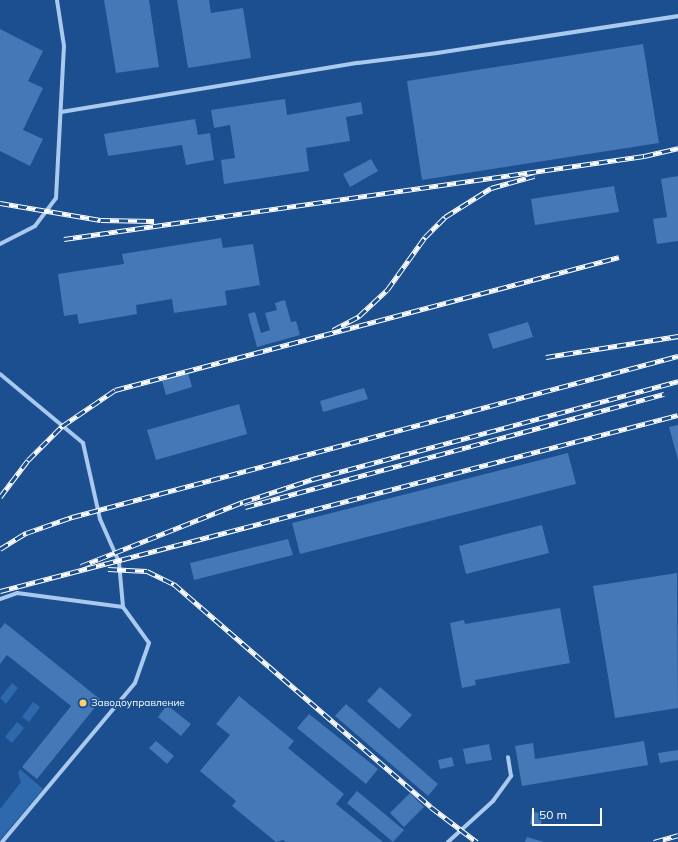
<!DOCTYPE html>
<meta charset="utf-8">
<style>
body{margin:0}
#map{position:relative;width:678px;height:842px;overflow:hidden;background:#1b4f8f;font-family:Mulish,sans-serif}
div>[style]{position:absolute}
.green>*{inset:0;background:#2e69ad}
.building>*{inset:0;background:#4478b7}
.street>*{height:4px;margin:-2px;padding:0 2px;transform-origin:2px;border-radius:2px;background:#a9c9ee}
.rail>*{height:4.5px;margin-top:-2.25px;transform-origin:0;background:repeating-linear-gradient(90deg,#1b4f8f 0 9px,#fff 0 18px);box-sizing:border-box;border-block:1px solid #fff}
.dots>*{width:11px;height:11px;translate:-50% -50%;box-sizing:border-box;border:2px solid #1b4f8f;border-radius:50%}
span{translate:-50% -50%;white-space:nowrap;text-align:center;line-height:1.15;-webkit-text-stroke:3.5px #1b4f8f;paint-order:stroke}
.poi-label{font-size:10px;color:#fff}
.left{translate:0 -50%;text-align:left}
.scale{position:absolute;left:532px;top:808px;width:70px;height:18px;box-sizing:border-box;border:2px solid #fff;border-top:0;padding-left:5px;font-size:12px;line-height:14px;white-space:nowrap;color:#fff;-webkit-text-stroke:3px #1b4f8f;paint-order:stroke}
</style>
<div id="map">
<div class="green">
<i style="clip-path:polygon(12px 683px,18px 688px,6px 704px,0 698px)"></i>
<i style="clip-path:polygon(33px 702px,40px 707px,29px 722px,22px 717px)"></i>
<i style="clip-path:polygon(17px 722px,24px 728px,12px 743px,5px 737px)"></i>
<i style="clip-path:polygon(20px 769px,43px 789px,0 840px,0 809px,21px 782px,18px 773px)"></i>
</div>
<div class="building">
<i style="clip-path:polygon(104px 0,149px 0,159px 67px,116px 73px)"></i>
<i style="clip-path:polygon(177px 0,209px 0,211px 13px,243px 8px,251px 58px,188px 68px)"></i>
<i style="clip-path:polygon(0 29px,43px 51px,28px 81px,43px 88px,23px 130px,43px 139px,30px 166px,0 151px)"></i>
<i style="clip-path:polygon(643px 44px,659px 143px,422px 180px,407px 81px)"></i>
<i style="clip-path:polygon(285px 99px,287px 115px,361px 102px,363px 114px,346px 117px,350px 141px,306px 148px,309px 171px,224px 184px,221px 160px,235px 158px,230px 125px,214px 128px,211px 110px)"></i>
<i style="clip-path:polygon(195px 119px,198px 135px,210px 133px,214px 160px,186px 165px,182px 145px,108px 156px,104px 134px)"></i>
<i style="clip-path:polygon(371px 159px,378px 171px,350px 187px,343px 174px)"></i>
<i style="clip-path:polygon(678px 176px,678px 241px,657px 244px,653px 219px,667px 217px,661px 179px)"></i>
<i style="clip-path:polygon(614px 186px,619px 212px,535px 225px,531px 199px)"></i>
<i style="clip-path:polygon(221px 238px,223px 248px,253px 244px,260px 285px,225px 291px,227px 305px,174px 313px,172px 299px,136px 305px,137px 314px,79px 324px,77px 314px,64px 316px,58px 274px,124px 264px,122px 254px)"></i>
<i style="clip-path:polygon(285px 300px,291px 322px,296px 321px,300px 335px,257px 347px,248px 314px,255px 312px,261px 333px,270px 330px,265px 313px,277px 310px,275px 303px)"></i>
<i style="clip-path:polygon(528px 322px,533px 337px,493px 349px,488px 334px)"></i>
<i style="clip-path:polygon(188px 373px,192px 387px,166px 395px,162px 381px)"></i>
<i style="clip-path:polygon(364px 388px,368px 399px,323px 412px,320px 401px)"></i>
<i style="clip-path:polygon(239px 404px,247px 434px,156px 460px,147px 430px)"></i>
<i style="clip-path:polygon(678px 425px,678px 460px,669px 427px)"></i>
<i style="clip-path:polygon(568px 453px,576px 484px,300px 554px,292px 523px)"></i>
<i style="clip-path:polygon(542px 525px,549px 553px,466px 574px,459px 546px)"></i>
<i style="clip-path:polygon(288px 539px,293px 555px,194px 580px,190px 563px)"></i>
<i style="clip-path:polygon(677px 573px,678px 708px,615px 718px,593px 586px)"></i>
<i style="clip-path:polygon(560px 608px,570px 663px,475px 680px,476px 685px,462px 688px,450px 623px,464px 620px,465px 624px)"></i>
<i style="clip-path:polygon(5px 623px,101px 700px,37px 779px,22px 767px,71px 706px,7px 655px,0 664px,0 629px)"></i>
<i style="clip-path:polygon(380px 687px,412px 715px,399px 729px,367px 701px)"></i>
<i style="clip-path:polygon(239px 696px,294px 741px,288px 748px,344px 794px,336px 804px,383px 842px,286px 842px,283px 840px,276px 842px,232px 806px,236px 801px,200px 771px,230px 735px,216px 724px)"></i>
<i style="clip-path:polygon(346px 704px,438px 784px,428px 796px,335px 716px)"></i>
<i style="clip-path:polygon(167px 705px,191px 724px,181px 736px,158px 717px)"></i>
<i style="clip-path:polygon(309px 714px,378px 769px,366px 784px,297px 728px)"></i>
<i style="clip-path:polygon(156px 741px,174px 756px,167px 764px,149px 748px)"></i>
<i style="clip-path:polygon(644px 741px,648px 765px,522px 786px,515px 746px,533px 743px,535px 759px)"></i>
<i style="clip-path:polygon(489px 744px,492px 760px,466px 764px,463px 749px)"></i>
<i style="clip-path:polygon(678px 750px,678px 760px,660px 763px,658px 753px)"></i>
<i style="clip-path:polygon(452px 757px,454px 766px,440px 769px,438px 760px)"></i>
<i style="clip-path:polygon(357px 791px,404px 830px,393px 842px,347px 803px)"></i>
<i style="clip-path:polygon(410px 793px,424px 807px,404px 827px,390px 813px)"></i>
<i style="clip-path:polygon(532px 812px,542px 813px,541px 826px,530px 824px)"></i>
<i style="clip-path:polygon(527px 837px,544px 842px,525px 842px)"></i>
</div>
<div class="street">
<i style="left:61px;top:112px;width:301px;rotate:-9.4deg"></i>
<i style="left:358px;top:63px;width:80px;rotate:-7.2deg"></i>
<i style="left:437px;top:53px;width:244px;rotate:-8.7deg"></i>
<i style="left:0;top:244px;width:39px;rotate:-27deg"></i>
<i style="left:35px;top:226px;width:35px;rotate:-53deg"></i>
<i style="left:56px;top:198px;width:152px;rotate:-87deg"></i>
<i style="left:64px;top:46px;width:47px;rotate:-98.7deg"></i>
<i style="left:0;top:374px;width:108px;rotate:39.7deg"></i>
<i style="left:83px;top:443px;width:78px;rotate:77.4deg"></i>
<i style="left:100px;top:519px;width:47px;rotate:66.2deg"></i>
<i style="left:119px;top:562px;width:45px;rotate:84.9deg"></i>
<i style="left:123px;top:607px;width:44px;rotate:54.2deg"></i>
<i style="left:149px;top:643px;width:42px;rotate:109.3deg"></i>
<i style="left:135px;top:683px;width:207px;rotate:129.9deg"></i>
<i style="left:0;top:599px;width:18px;rotate:-19deg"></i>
<i style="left:17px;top:593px;width:107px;rotate:7.5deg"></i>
<i style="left:448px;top:842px;width:61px;rotate:-42.3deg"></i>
<i style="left:493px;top:801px;width:31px;rotate:-54deg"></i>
<i style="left:511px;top:776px;width:19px;rotate:-99deg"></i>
</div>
<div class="rail">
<i style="left:0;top:203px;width:102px;rotate:9.6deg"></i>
<i style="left:101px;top:220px;width:53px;rotate:1.1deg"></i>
<i style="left:64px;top:239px;width:586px;rotate:-8.14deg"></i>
<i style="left:644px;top:156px;width:35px;rotate:-13deg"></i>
<i style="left:333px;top:330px;width:30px;rotate:-28deg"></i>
<i style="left:359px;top:316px;width:38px;rotate:-43deg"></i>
<i style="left:387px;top:290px;width:65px;rotate:-54.4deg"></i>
<i style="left:425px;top:237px;width:28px;rotate:-45deg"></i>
<i style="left:445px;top:217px;width:54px;rotate:-32.2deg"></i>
<i style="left:491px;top:188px;width:45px;rotate:-15.6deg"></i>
<i style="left:546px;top:357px;width:134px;rotate:-9deg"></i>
<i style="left:0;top:497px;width:46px;rotate:-52.9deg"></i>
<i style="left:28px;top:460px;width:48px;rotate:-45deg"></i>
<i style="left:62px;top:426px;width:64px;rotate:-34.2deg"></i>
<i style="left:115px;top:390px;width:521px;rotate:-14.78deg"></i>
<i style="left:245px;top:507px;width:434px;rotate:-15.1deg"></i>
<i style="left:0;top:549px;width:31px;rotate:-32deg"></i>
<i style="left:26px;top:533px;width:49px;rotate:-19.2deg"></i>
<i style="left:72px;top:517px;width:627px;rotate:-14.88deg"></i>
<i style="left:81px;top:566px;width:174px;rotate:-21.6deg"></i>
<i style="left:243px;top:502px;width:74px;rotate:-18.2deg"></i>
<i style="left:313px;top:479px;width:378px;rotate:-15deg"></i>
<i style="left:108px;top:569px;width:39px;rotate:3deg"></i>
<i style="left:147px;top:571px;width:30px;rotate:26deg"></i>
<i style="left:174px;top:584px;width:340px;rotate:40.9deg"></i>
<i style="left:431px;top:807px;width:58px;rotate:37.3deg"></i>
<i style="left:0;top:591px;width:700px;rotate:-14.55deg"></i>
<i style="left:654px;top:842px;width:25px;rotate:-16deg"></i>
</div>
<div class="dots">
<i style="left:83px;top:703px;background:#ffd166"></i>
</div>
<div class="poi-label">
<span class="left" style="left:91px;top:703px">Заводоуправление</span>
</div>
<div class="scale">50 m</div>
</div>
